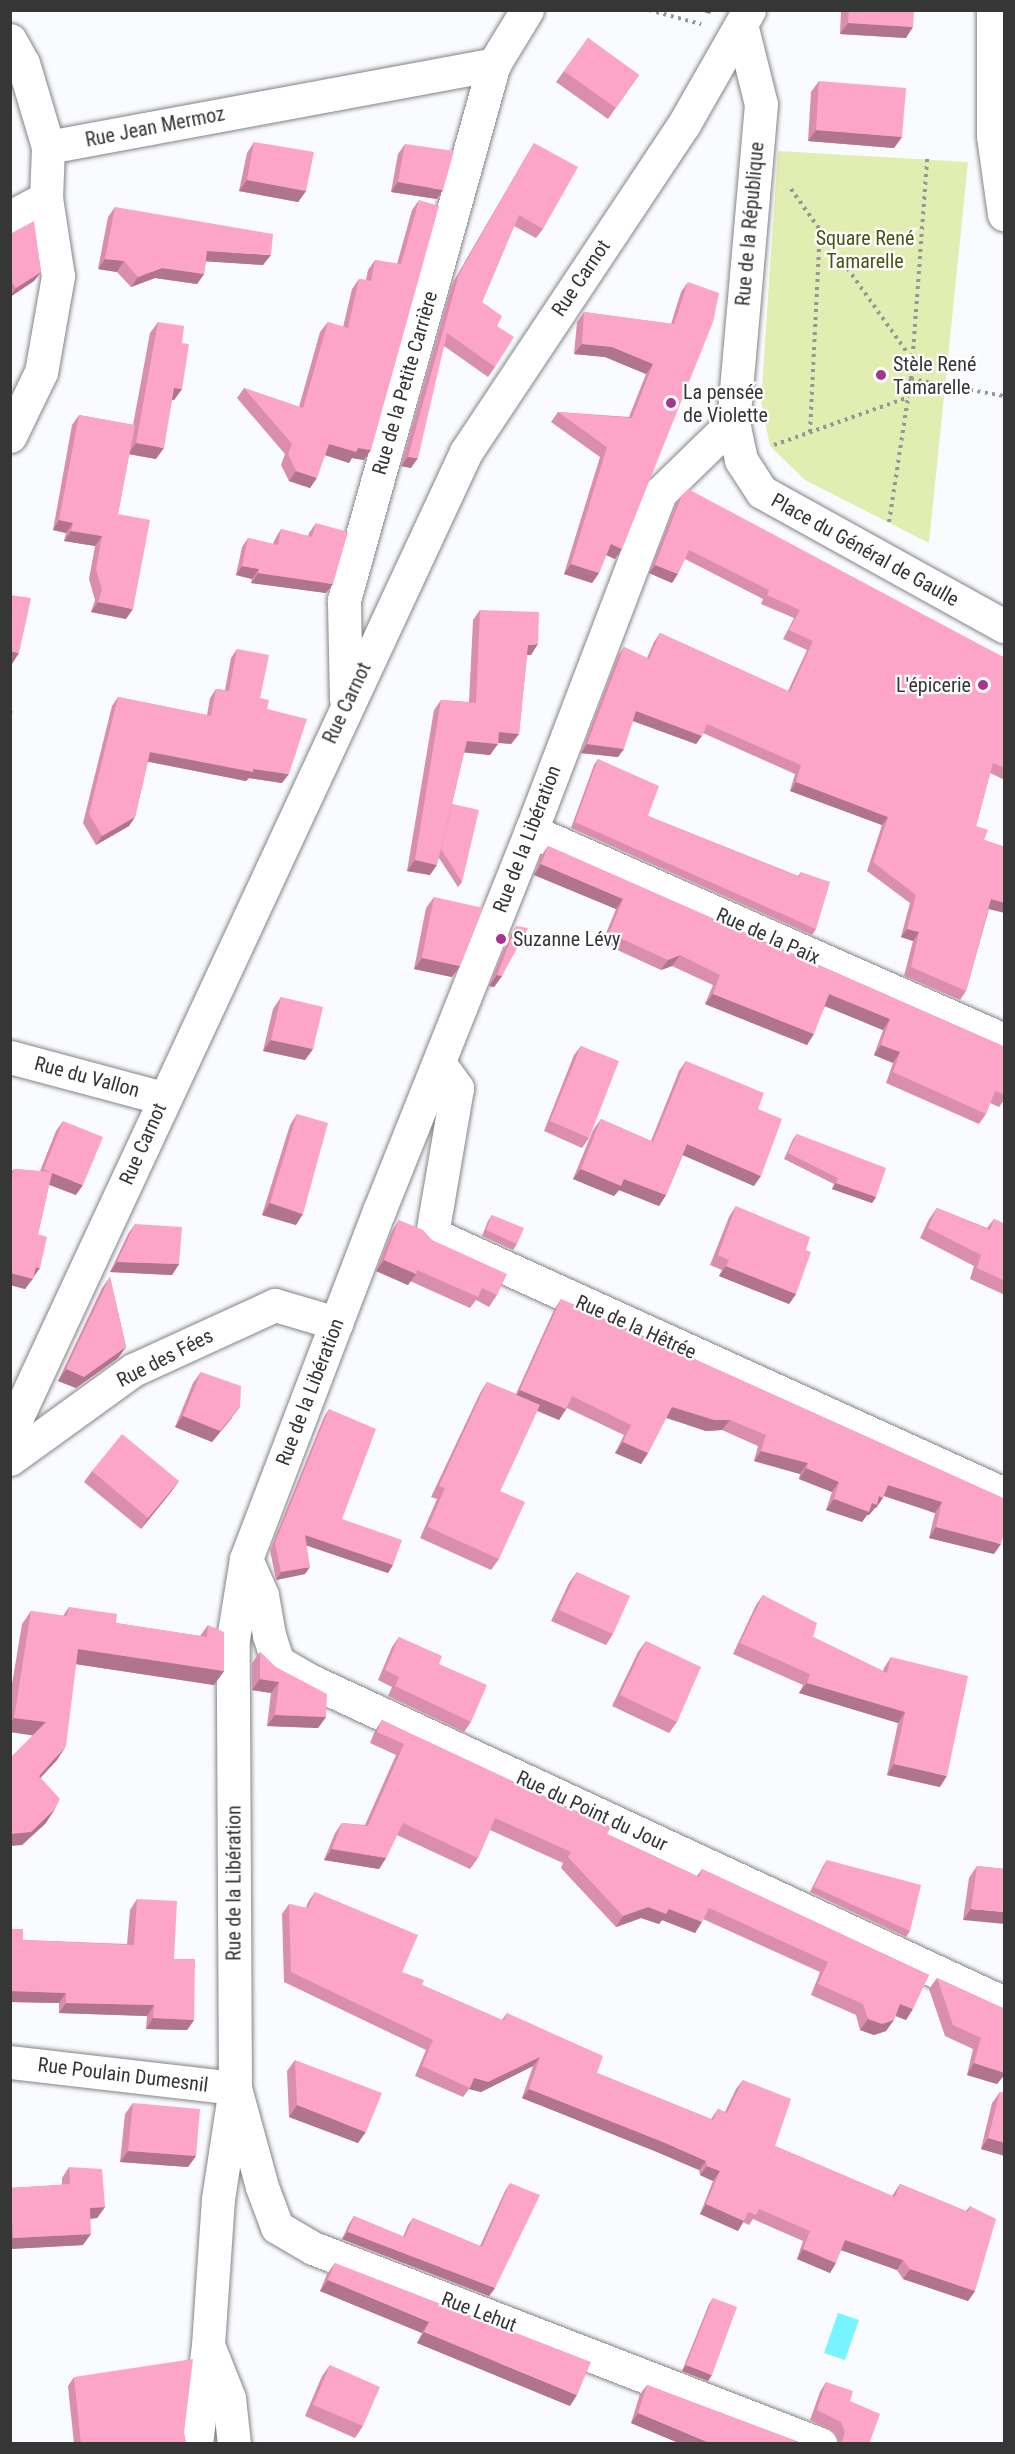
<!DOCTYPE html>
<meta charset="utf-8">
<style>
body{margin:0}
#map{position:relative;width:1015px;height:2454px;overflow:hidden;background:#fafbfe;font-family:"Roboto Condensed",sans-serif}
div>[style]{position:absolute}
.green>*{inset:0;background:#e1edb1}
.water>*{inset:0;background:#76f4ff}
.path>*{height:4px;margin-top:-2px;transform-origin:0;background:repeating-linear-gradient(90deg,#979799 0 3px,transparent 0 7.5px)}
.roads{filter:drop-shadow(0 0 2px #848487) drop-shadow(0 0 2px #848487)}
.minor>*{height:33px;margin:-16.5px;padding:0 16.5px;transform-origin:16.5px;border-radius:16.5px;background:#fff}
.wall>*{inset:0;background:#da8ead}
.shaded-wall>*{inset:0;background:#b1748d}
.building>*{inset:0;background:#fda5c9}
.dots>*{width:16px;height:16px;translate:-50% -50%;box-sizing:border-box;border:3px solid #fff;border-radius:50%}
span{translate:-50% -50%;white-space:nowrap;text-align:center;line-height:1.15;-webkit-text-stroke:4.5px #fff;paint-order:stroke}
.street-label{font-size:20px;color:#363637}
.park-label{font-size:20px;color:#4b5313}
.poi-label{font-size:20px;color:#363637}
.left{translate:0 -50%;text-align:left}
.right{translate:-100% -50%;text-align:right}
.frame{position:absolute;inset:0;border:12px solid #363637;pointer-events:none}
</style>
<div id="map">
<div class="green">
<i style="clip-path:polygon(778px 151px,968px 162px,929px 543px,805px 480px,770px 446px,761px 401px)"></i>
</div>
<div class="water">
<i style="clip-path:polygon(838px 2313px,859px 2320px,845px 2360px,824px 2353px)"></i>
</div>
<div class="path">
<i style="left:649px;top:10px;width:54px;rotate:15.1deg"></i>
<i style="left:791px;top:189px;width:209px;rotate:54.6deg"></i>
<i style="left:911px;top:379px;width:95px;rotate:10.4deg"></i>
<i style="left:810px;top:432px;width:203px;rotate:-87.2deg"></i>
<i style="left:774px;top:445px;width:143px;rotate:-19.6deg"></i>
<i style="left:889px;top:522px;width:145px;rotate:-81.3deg"></i>
<i style="left:911px;top:379px;width:221px;rotate:-85.8deg"></i>
</div>
<div class="roads">
<div class="minor">
<i style="left:993px;top:10px;width:126px;rotate:90deg"></i>
<i style="left:993px;top:136px;width:79px;rotate:82deg"></i>
<i style="left:742px;top:28px;width:78px;rotate:76deg"></i>
<i style="left:761px;top:104px;width:319px;rotate:95deg"></i>
<i style="left:733px;top:422px;width:39px;rotate:78deg"></i>
<i style="left:741px;top:460px;width:38px;rotate:57deg"></i>
<i style="left:762px;top:492px;width:277px;rotate:29deg"></i>
<i style="left:10px;top:40px;width:26px;rotate:61deg"></i>
<i style="left:23px;top:63px;width:88px;rotate:73.4deg"></i>
<i style="left:48px;top:147px;width:51px;rotate:92.2deg"></i>
<i style="left:46px;top:198px;width:79px;rotate:81.3deg"></i>
<i style="left:58px;top:276px;width:97px;rotate:100deg"></i>
<i style="left:41px;top:372px;width:71px;rotate:115.8deg"></i>
<i style="left:48px;top:147px;width:454px;rotate:-10.5deg"></i>
<i style="left:494px;top:64px;width:63px;rotate:-58.6deg"></i>
<i style="left:10px;top:217px;width:41px;rotate:-27.8deg"></i>
<i style="left:346px;top:699px;width:99px;rotate:-91.2deg"></i>
<i style="left:344px;top:600px;width:557px;rotate:-74.37deg"></i>
<i style="left:531px;top:831px;width:517px;rotate:23.84deg"></i>
<i style="left:10px;top:1057px;width:158px;rotate:15deg"></i>
<i style="left:439px;top:1063px;width:31px;rotate:54deg"></i>
<i style="left:457px;top:1088px;width:148px;rotate:99.7deg"></i>
<i style="left:432px;top:1234px;width:628px;rotate:24.44deg"></i>
<i style="left:10px;top:1432px;width:1081px;rotate:-65.05deg"></i>
<i style="left:466px;top:452px;width:394px;rotate:-56.4deg"></i>
<i style="left:684px;top:124px;width:131px;rotate:-60.3deg"></i>
<i style="left:10px;top:1459px;width:152px;rotate:-35.9deg"></i>
<i style="left:133px;top:1370px;width:156px;rotate:-24.6deg"></i>
<i style="left:275px;top:1305px;width:64px;rotate:16.4deg"></i>
<i style="left:246px;top:1559px;width:39px;rotate:66deg"></i>
<i style="left:262px;top:1595px;width:41px;rotate:80.1deg"></i>
<i style="left:269px;top:1635px;width:28px;rotate:72deg"></i>
<i style="left:278px;top:1662px;width:38px;rotate:30deg"></i>
<i style="left:311px;top:1681px;width:764px;rotate:24.92deg"></i>
<i style="left:10px;top:2062px;width:226px;rotate:6.6deg"></i>
<i style="left:235px;top:2088px;width:103px;rotate:74.7deg"></i>
<i style="left:262px;top:2187px;width:43px;rotate:69.4deg"></i>
<i style="left:277px;top:2227px;width:42px;rotate:30.3deg"></i>
<i style="left:313px;top:2248px;width:544px;rotate:21.14deg"></i>
<i style="left:210px;top:2350px;width:52px;rotate:68.4deg"></i>
<i style="left:229px;top:2398px;width:46px;rotate:83.8deg"></i>
<i style="left:196px;top:2444px;width:100px;rotate:-83.1deg"></i>
<i style="left:208px;top:2345px;width:146px;rotate:-86.1deg"></i>
<i style="left:218px;top:2199px;width:112px;rotate:-81.3deg"></i>
<i style="left:235px;top:2088px;width:449px;rotate:-90.3deg"></i>
<i style="left:233px;top:1639px;width:81px;rotate:-80.8deg"></i>
<i style="left:246px;top:1559px;width:373px;rotate:-69.1deg"></i>
<i style="left:379px;top:1211px;width:409px;rotate:-68.2deg"></i>
<i style="left:531px;top:831px;width:362px;rotate:-69.1deg"></i>
<i style="left:660px;top:493px;width:102px;rotate:-44.2deg"></i>
</div>
</div>
<div class="wall">
<i style="clip-path:polygon(841px 10px,914px 10px,906px 38px,840px 34px)"></i>
<i style="clip-path:polygon(588px 38px,639px 75px,608px 119px,556px 82px)"></i>
<i style="clip-path:polygon(819px 81px,902px 137px,894px 148px,808px 141px,811px 92px)"></i>
<i style="clip-path:polygon(254px 142px,306px 191px,298px 202px,239px 191px,247px 153px)"></i>
<i style="clip-path:polygon(534px 143px,543px 229px,536px 238px,514px 226px,482px 302px,497px 326px,495px 367px,488px 377px,444px 346px,411px 468px,401px 466px,452px 284px,528px 153px)"></i>
<i style="clip-path:polygon(405px 144px,437px 199px,391px 192px,398px 154px)"></i>
<i style="clip-path:polygon(419px 200px,364px 460px,352px 458px,349px 463px,325px 455px,310px 488px,289px 481px,281px 465px,285px 454px,237px 398px,244px 388px,299px 407px,320px 332px,328px 322px,343px 327px,352px 289px,359px 279px,366px 280px,368px 270px,375px 260px,397px 264px,412px 210px)"></i>
<i style="clip-path:polygon(115px 207px,263px 265px,206px 261px,204px 274px,197px 284px,155px 278px,131px 287px,117px 272px,98px 269px,108px 217px)"></i>
<i style="clip-path:polygon(10px 234px,41px 272px,34px 281px,10px 297px)"></i>
<i style="clip-path:polygon(688px 282px,615px 559px,606px 555px,599px 573px,592px 583px,564px 574px,600px 457px,551px 422px,558px 412px,629px 417px,646px 374px,605px 357px,574px 354px,577px 322px,584px 312px,671px 324px,681px 292px)"></i>
<i style="clip-path:polygon(158px 322px,182px 343px,182px 389px,174px 400px,172px 400px,156px 459px,129px 454px,118px 514px,126px 619px,91px 612px,95px 600px,89px 579px,95px 546px,64px 541px,66px 533px,53px 530px,72px 425px,79px 415px,133px 425px,150px 333px)"></i>
<i style="clip-path:polygon(682px 495px,1005px 658px,1005px 780px,990px 773px,976px 826px,984px 840px,1005px 847px,1005px 913px,989px 909px,966px 991px,960px 1000px,904px 976px,913px 941px,901px 937px,910px 903px,867px 871px,882px 825px,790px 791px,795px 774px,703px 733px,696px 744px,633px 721px,618px 757px,581px 753px,618px 656px,624px 647px,647px 658px,654px 642px,660px 633px,788px 691px,807px 650px,783px 639px,794px 618px,761px 604px,763px 599px,685px 559px,672px 583px,649px 573px,676px 504px)"></i>
<i style="clip-path:polygon(316px 523px,326px 593px,251px 583px,252px 579px,236px 575px,242px 547px,248px 538px,273px 544px,275px 539px,281px 529px,308px 536px,309px 533px)"></i>
<i style="clip-path:polygon(480px 610px,531px 655px,527px 655px,519px 734px,511px 744px,498px 743px,490px 755px,464px 752px,452px 804px,462px 882px,458px 887px,439px 858px,430px 875px,407px 871px,434px 710px,441px 700px,469px 702px,473px 620px)"></i>
<i style="clip-path:polygon(237px 649px,260px 698px,267px 709px,282px 783px,249px 778px,246px 781px,148px 761px,135px 817px,129px 826px,96px 845px,83px 823px,112px 706px,118px 697px,207px 715px,210px 698px,216px 689px,225px 690px,231px 658px)"></i>
<i style="clip-path:polygon(598px 759px,648px 816px,798px 876px,801px 872px,816px 929px,812px 935px,571px 828px,594px 765px)"></i>
<i style="clip-path:polygon(548px 846px,1005px 1047px,1005px 1099px,999px 1107px,990px 1103px,986px 1114px,979px 1124px,886px 1083px,893px 1063px,874px 1055px,883px 1030px,825px 1006px,807px 1045px,705px 1004px,713px 985px,672px 966px,661px 970px,602px 943px,616px 909px,534px 875px,541px 856px)"></i>
<i style="clip-path:polygon(434px 897px,460px 966px,452px 977px,414px 969px,426px 908px)"></i>
<i style="clip-path:polygon(516px 926px,502px 976px,494px 987px,489px 986px,509px 937px)"></i>
<i style="clip-path:polygon(281px 997px,313px 1049px,305px 1060px,263px 1051px,273px 1009px)"></i>
<i style="clip-path:polygon(581px 1046px,589px 1138px,582px 1148px,544px 1131px,574px 1055px)"></i>
<i style="clip-path:polygon(686px 1061px,758px 1109px,754px 1186px,683px 1155px,666px 1195px,659px 1206px,619px 1190px,614px 1196px,573px 1179px,593px 1130px,601px 1119px,651px 1141px,679px 1071px)"></i>
<i style="clip-path:polygon(297px 1114px,296px 1225px,262px 1215px,290px 1125px)"></i>
<i style="clip-path:polygon(63px 1121px,76px 1195px,49px 1185px,38px 1234px,33px 1279px,25px 1289px,10px 1285px,10px 1173px,14px 1169px,40px 1171px,56px 1131px)"></i>
<i style="clip-path:polygon(797px 1134px,876px 1197px,872px 1203px,832px 1189px,834px 1184px,784px 1159px,793px 1139px)"></i>
<i style="clip-path:polygon(736px 1206px,796px 1294px,789px 1304px,719px 1276px,722px 1270px,710px 1265px,729px 1217px)"></i>
<i style="clip-path:polygon(937px 1208px,987px 1228px,994px 1219px,1005px 1224px,1005px 1295px,970px 1279px,974px 1266px,920px 1238px,929px 1219px)"></i>
<i style="clip-path:polygon(492px 1215px,517px 1244px,513px 1250px,482px 1236px,488px 1221px)"></i>
<i style="clip-path:polygon(399px 1220px,432px 1240px,497px 1295px,489px 1307px,476px 1300px,470px 1308px,410px 1281px,408px 1285px,376px 1271px,392px 1231px)"></i>
<i style="clip-path:polygon(135px 1224px,179px 1264px,172px 1275px,110px 1272px,128px 1234px)"></i>
<i style="clip-path:polygon(110px 1277px,126px 1347px,118px 1358px,76px 1388px,58px 1381px,102px 1288px)"></i>
<i style="clip-path:polygon(561px 1299px,1005px 1499px,994px 1554px,929px 1538px,935px 1513px,884px 1496px,876px 1508px,875px 1508px,869px 1515px,867px 1515px,862px 1522px,826px 1510px,832px 1492px,799px 1479px,800px 1474px,754px 1461px,758px 1446px,722px 1430px,706px 1431px,666px 1418px,648px 1453px,641px 1464px,615px 1453px,624px 1435px,567px 1408px,559px 1420px,537px 1411px,500px 1491px,499px 1559px,491px 1570px,420px 1538px,437px 1499px,431px 1497px,480px 1393px,487px 1382px,516px 1394px,554px 1310px)"></i>
<i style="clip-path:polygon(201px 1372px,232px 1418px,212px 1442px,175px 1427px,193px 1383px)"></i>
<i style="clip-path:polygon(329px 1409px,342px 1519px,393px 1565px,388px 1573px,306px 1545px,305px 1574px,276px 1580px,270px 1550px,324px 1417px)"></i>
<i style="clip-path:polygon(92px 1471px,179px 1481px,171px 1492px,141px 1529px,84px 1482px)"></i>
<i style="clip-path:polygon(577px 1572px,613px 1634px,606px 1645px,551px 1621px,569px 1583px)"></i>
<i style="clip-path:polygon(763px 1595px,813px 1637px,883px 1671px,884px 1668px,891px 1657px,940px 1787px,887px 1775px,898px 1723px,799px 1693px,803px 1685px,733px 1654px,756px 1605px)"></i>
<i style="clip-path:polygon(69px 1607px,116px 1623px,200px 1636px,208px 1625px,224px 1671px,214px 1685px,76px 1664px,57px 1760px,41px 1777px,46px 1823px,22px 1845px,33px 1735px,10px 1732px,10px 1696px,22px 1624px,31px 1611px,63px 1616px)"></i>
<i style="clip-path:polygon(399px 1637px,439px 1664px,471px 1722px,464px 1732px,388px 1696px,392px 1687px,378px 1680px,392px 1647px)"></i>
<i style="clip-path:polygon(646px 1641px,677px 1722px,669px 1733px,612px 1706px,638px 1652px)"></i>
<i style="clip-path:polygon(260px 1652px,326px 1717px,318px 1728px,267px 1726px,271px 1693px,252px 1690px,252px 1663px)"></i>
<i style="clip-path:polygon(382px 1720px,607px 1834px,697px 1876px,702px 1869px,929px 1975px,906px 2020px,895px 2016px,886px 2031px,874px 2035px,860px 2030px,856px 2015px,811px 1995px,820px 1972px,703px 1919px,695px 1933px,662px 1920px,659px 1924px,641px 1918px,616px 1927px,561px 1868px,563px 1863px,490px 1830px,478px 1858px,470px 1869px,397px 1835px,386px 1858px,379px 1869px,324px 1860px,335px 1833px,342px 1823px,365px 1825px,396px 1755px,370px 1743px,375px 1731px)"></i>
<i style="clip-path:polygon(827px 1860px,910px 1931px,906px 1937px,810px 1892px,823px 1866px)"></i>
<i style="clip-path:polygon(977px 1866px,1005px 1869px,963px 1920px,969px 1878px)"></i>
<i style="clip-path:polygon(315px 1892px,402px 1972px,422px 1985px,502px 2020px,507px 2013px,597px 2073px,711px 2119px,718px 2109px,725px 2112px,736px 2089px,743px 2080px,775px 2146px,892px 2196px,900px 2184px,966px 2211px,970px 2206px,975px 2291px,968px 2301px,903px 2279px,897px 2270px,841px 2250px,830px 2273px,797px 2259px,803px 2241px,753px 2219px,749px 2225px,743px 2222px,738px 2231px,700px 2214px,713px 2181px,700px 2175px,699px 2170px,657px 2152px,522px 2098px,533px 2066px,481px 2092px,469px 2089px,463px 2097px,415px 2076px,426px 2050px,284px 1982px,282px 1914px,289px 1904px,306px 1908px,308px 1902px)"></i>
<i style="clip-path:polygon(137px 1899px,174px 1959px,194px 2020px,187px 2030px,146px 2029px,147px 2016px,59px 2013px,59px 2003px,10px 2002px,10px 1929px,23px 1940px,127px 1944px,130px 1910px)"></i>
<i style="clip-path:polygon(937px 1978px,1005px 2009px,1005px 2074px,997px 2084px,967px 2075px,973px 2049px,945px 2036px,929px 1989px)"></i>
<i style="clip-path:polygon(295px 2060px,358px 2143px,289px 2117px,287px 2071px)"></i>
<i style="clip-path:polygon(1000px 2092px,1005px 2093px,1005px 2156px,981px 2149px,992px 2103px)"></i>
<i style="clip-path:polygon(133px 2103px,196px 2156px,188px 2167px,120px 2162px,125px 2114px)"></i>
<i style="clip-path:polygon(69px 2167px,105px 2207px,97px 2218px,90px 2219px,83px 2245px,10px 2249px,10px 2188px,62px 2185px,62px 2178px)"></i>
<i style="clip-path:polygon(510px 2183px,495px 2288px,489px 2296px,342px 2239px,349px 2224px,354px 2216px,403px 2237px,408px 2225px,413px 2218px,480px 2246px,505px 2191px)"></i>
<i style="clip-path:polygon(335px 2263px,570px 2406px,417px 2343px,422px 2333px,320px 2291px,327px 2274px)"></i>
<i style="clip-path:polygon(713px 2298px,708px 2381px,682px 2371px,709px 2304px)"></i>
<i style="clip-path:polygon(330px 2365px,363px 2426px,355px 2438px,305px 2416px,322px 2376px)"></i>
<i style="clip-path:polygon(74px 2377px,184px 2433px,186px 2444px,74px 2444px,68px 2386px)"></i>
<i style="clip-path:polygon(826px 2382px,850px 2401px,869px 2444px,838px 2444px,839px 2442px,834px 2432px,810px 2420px,820px 2392px)"></i>
<i style="clip-path:polygon(647px 2385px,804px 2444px,681px 2444px,631px 2423px,640px 2394px)"></i>
</div>
<div class="shaded-wall">
<i style="clip-path:polygon(697px 10px,712px 10px,710px 14px)"></i>
<i style="clip-path:polygon(848px 23px,913px 27px,906px 38px,840px 34px)"></i>
<i style="clip-path:polygon(816px 130px,902px 137px,894px 148px,808px 141px)"></i>
<i style="clip-path:polygon(247px 180px,306px 191px,298px 202px,239px 191px)"></i>
<i style="clip-path:polygon(398px 182px,443px 190px,437px 199px,391px 192px)"></i>
<i style="clip-path:polygon(207px 251px,271px 255px,263px 265px,200px 261px)"></i>
<i style="clip-path:polygon(105px 259px,124px 261px,117px 272px,98px 269px)"></i>
<i style="clip-path:polygon(162px 268px,204px 274px,197px 284px,155px 278px,131px 287px,138px 277px)"></i>
<i style="clip-path:polygon(41px 272px,34px 281px,10px 297px,16px 288px)"></i>
<i style="clip-path:polygon(582px 344px,612px 347px,653px 364px,646px 374px,605px 357px,574px 354px)"></i>
<i style="clip-path:polygon(174px 388px,182px 389px,174px 400px,166px 399px)"></i>
<i style="clip-path:polygon(136px 443px,164px 448px,156px 459px,128px 454px)"></i>
<i style="clip-path:polygon(329px 444px,358px 448px,371px 450px,364px 460px,352px 458px,349px 463px,322px 454px)"></i>
<i style="clip-path:polygon(408px 457px,418px 458px,411px 468px,401px 466px)"></i>
<i style="clip-path:polygon(296px 471px,317px 478px,310px 488px,289px 481px)"></i>
<i style="clip-path:polygon(59px 520px,73px 523px,66px 533px,53px 530px)"></i>
<i style="clip-path:polygon(71px 531px,102px 536px,95px 546px,64px 541px)"></i>
<i style="clip-path:polygon(611px 544px,622px 549px,615px 559px,604px 554px)"></i>
<i style="clip-path:polygon(571px 564px,599px 573px,592px 583px,564px 574px)"></i>
<i style="clip-path:polygon(655px 565px,678px 574px,672px 583px,649px 573px)"></i>
<i style="clip-path:polygon(242px 566px,259px 569px,252px 579px,236px 575px)"></i>
<i style="clip-path:polygon(258px 573px,333px 584px,326px 593px,251px 583px)"></i>
<i style="clip-path:polygon(98px 602px,133px 609px,126px 619px,91px 612px)"></i>
<i style="clip-path:polygon(538px 644px,531px 655px,520px 655px,528px 645px)"></i>
<i style="clip-path:polygon(10px 651px,19px 653px,12px 664px,10px 664px)"></i>
<i style="clip-path:polygon(636px 711px,702px 736px,696px 744px,630px 720px)"></i>
<i style="clip-path:polygon(499px 732px,519px 734px,511px 744px,492px 742px)"></i>
<i style="clip-path:polygon(467px 741px,498px 744px,490px 755px,459px 752px)"></i>
<i style="clip-path:polygon(587px 744px,624px 749px,618px 757px,581px 753px)"></i>
<i style="clip-path:polygon(150px 752px,253px 769px,289px 774px,282px 783px,249px 778px,246px 781px,144px 761px)"></i>
<i style="clip-path:polygon(796px 782px,888px 817px,882px 825px,790px 791px)"></i>
<i style="clip-path:polygon(135px 817px,129px 826px,96px 845px,102px 836px)"></i>
<i style="clip-path:polygon(415px 860px,437px 865px,430px 875px,407px 871px)"></i>
<i style="clip-path:polygon(541px 864px,623px 899px,616px 909px,534px 875px)"></i>
<i style="clip-path:polygon(991px 899px,1005px 903px,1005px 913px,985px 908px)"></i>
<i style="clip-path:polygon(907px 929px,919px 932px,913px 941px,901px 937px)"></i>
<i style="clip-path:polygon(680px 955px,672px 966px,661px 970px,668px 960px)"></i>
<i style="clip-path:polygon(422px 958px,460px 966px,452px 977px,414px 969px)"></i>
<i style="clip-path:polygon(497px 975px,502px 976px,494px 987px,489px 986px)"></i>
<i style="clip-path:polygon(713px 994px,814px 1034px,807px 1045px,705px 1004px)"></i>
<i style="clip-path:polygon(829px 994px,890px 1019px,883px 1030px,822px 1005px)"></i>
<i style="clip-path:polygon(271px 1040px,313px 1049px,305px 1060px,263px 1051px)"></i>
<i style="clip-path:polygon(881px 1045px,900px 1052px,893px 1063px,874px 1055px)"></i>
<i style="clip-path:polygon(687px 1144px,761px 1176px,754px 1186px,680px 1154px)"></i>
<i style="clip-path:polygon(581px 1169px,624px 1179px,666px 1195px,659px 1206px,619px 1190px,614px 1196px,573px 1179px)"></i>
<i style="clip-path:polygon(52px 1173px,83px 1185px,76px 1195px,45px 1183px)"></i>
<i style="clip-path:polygon(836px 1183px,876px 1197px,872px 1203px,832px 1189px)"></i>
<i style="clip-path:polygon(270px 1203px,303px 1214px,296px 1225px,262px 1215px)"></i>
<i style="clip-path:polygon(384px 1260px,416px 1274px,408px 1285px,376px 1271px)"></i>
<i style="clip-path:polygon(117px 1262px,179px 1264px,172px 1275px,110px 1272px)"></i>
<i style="clip-path:polygon(726px 1266px,796px 1294px,789px 1304px,719px 1276px)"></i>
<i style="clip-path:polygon(36px 1267px,40px 1268px,25px 1289px,10px 1285px,10px 1273px)"></i>
<i style="clip-path:polygon(126px 1347px,118px 1358px,76px 1388px,58px 1381px,66px 1369px)"></i>
<i style="clip-path:polygon(520px 1390px,566px 1409px,559px 1420px,513px 1400px)"></i>
<i style="clip-path:polygon(240px 1407px,212px 1442px,175px 1427px,183px 1416px)"></i>
<i style="clip-path:polygon(672px 1407px,730px 1420px,722px 1430px,706px 1431px,664px 1417px)"></i>
<i style="clip-path:polygon(623px 1442px,648px 1453px,641px 1464px,615px 1453px)"></i>
<i style="clip-path:polygon(761px 1451px,808px 1463px,800px 1474px,754px 1461px)"></i>
<i style="clip-path:polygon(806px 1468px,839px 1482px,832px 1492px,799px 1479px)"></i>
<i style="clip-path:polygon(179px 1481px,171px 1492px,141px 1529px,148px 1518px)"></i>
<i style="clip-path:polygon(888px 1485px,942px 1502px,935px 1513px,881px 1495px)"></i>
<i style="clip-path:polygon(879px 1496px,883px 1498px,876px 1508px,875px 1508px,869px 1515px,867px 1515px,862px 1522px,826px 1510px,834px 1499px,872px 1503px)"></i>
<i style="clip-path:polygon(936px 1527px,1001px 1544px,994px 1554px,929px 1538px)"></i>
<i style="clip-path:polygon(305px 1535px,393px 1565px,388px 1573px,299px 1543px)"></i>
<i style="clip-path:polygon(310px 1567px,305px 1574px,276px 1580px,281px 1572px)"></i>
<i style="clip-path:polygon(78px 1649px,224px 1671px,214px 1685px,68px 1663px)"></i>
<i style="clip-path:polygon(260px 1679px,279px 1682px,271px 1693px,252px 1690px)"></i>
<i style="clip-path:polygon(807px 1683px,905px 1712px,898px 1723px,799px 1693px)"></i>
<i style="clip-path:polygon(275px 1715px,326px 1717px,318px 1728px,267px 1726px)"></i>
<i style="clip-path:polygon(14px 1718px,46px 1722px,36px 1736px,10px 1732px,10px 1723px)"></i>
<i style="clip-path:polygon(66px 1746px,57px 1760px,30px 1789px,39px 1776px)"></i>
<i style="clip-path:polygon(894px 1764px,947px 1776px,940px 1787px,887px 1775px)"></i>
<i style="clip-path:polygon(55px 1809px,46px 1823px,22px 1845px,10px 1846px,10px 1835px)"></i>
<i style="clip-path:polygon(332px 1849px,386px 1858px,379px 1869px,324px 1860px)"></i>
<i style="clip-path:polygon(648px 1907px,669px 1909px,702px 1922px,695px 1933px,662px 1920px,659px 1924px,641px 1918px,616px 1927px,623px 1916px)"></i>
<i style="clip-path:polygon(971px 1909px,1005px 1912px,1005px 1924px,963px 1920px)"></i>
<i style="clip-path:polygon(10px 1991px,66px 1993px,59px 2003px,10px 2002px)"></i>
<i style="clip-path:polygon(66px 2003px,154px 2005px,147px 2016px,59px 2013px)"></i>
<i style="clip-path:polygon(900px 2004px,913px 2009px,906px 2020px,892px 2014px)"></i>
<i style="clip-path:polygon(153px 2018px,194px 2020px,187px 2030px,146px 2029px)"></i>
<i style="clip-path:polygon(868px 2019px,894px 2020px,886px 2031px,874px 2035px,860px 2030px)"></i>
<i style="clip-path:polygon(540px 2057px,533px 2066px,481px 2092px,469px 2089px,474px 2078px)"></i>
<i style="clip-path:polygon(974px 2063px,1005px 2073px,1005px 2074px,997px 2084px,967px 2075px)"></i>
<i style="clip-path:polygon(529px 2089px,663px 2142px,706px 2161px,699px 2170px,657px 2152px,522px 2098px)"></i>
<i style="clip-path:polygon(297px 2105px,366px 2132px,358px 2143px,289px 2117px)"></i>
<i style="clip-path:polygon(988px 2138px,1005px 2143px,1005px 2156px,981px 2149px)"></i>
<i style="clip-path:polygon(128px 2151px,196px 2156px,188px 2167px,120px 2162px)"></i>
<i style="clip-path:polygon(707px 2166px,720px 2171px,713px 2181px,700px 2175px)"></i>
<i style="clip-path:polygon(706px 2204px,744px 2221px,738px 2231px,700px 2214px)"></i>
<i style="clip-path:polygon(105px 2207px,97px 2218px,82px 2219px,90px 2208px)"></i>
<i style="clip-path:polygon(348px 2232px,495px 2288px,489px 2296px,342px 2239px)"></i>
<i style="clip-path:polygon(91px 2234px,83px 2245px,10px 2249px,10px 2241px,13px 2238px)"></i>
<i style="clip-path:polygon(845px 2240px,903px 2260px,897px 2270px,838px 2249px)"></i>
<i style="clip-path:polygon(803px 2249px,836px 2263px,830px 2273px,797px 2259px)"></i>
<i style="clip-path:polygon(910px 2269px,975px 2291px,968px 2301px,903px 2279px)"></i>
<i style="clip-path:polygon(328px 2280px,429px 2322px,422px 2333px,320px 2291px)"></i>
<i style="clip-path:polygon(424px 2332px,577px 2395px,570px 2406px,417px 2343px)"></i>
<i style="clip-path:polygon(686px 2365px,712px 2375px,708px 2381px,682px 2371px)"></i>
<i style="clip-path:polygon(638px 2413px,712px 2444px,681px 2444px,631px 2423px)"></i>
</div>
<div class="building">
<i style="clip-path:polygon(849px 10px,914px 10px,913px 27px,848px 23px)"></i>
<i style="clip-path:polygon(588px 38px,639px 75px,616px 108px,564px 71px)"></i>
<i style="clip-path:polygon(819px 81px,906px 88px,902px 137px,816px 130px)"></i>
<i style="clip-path:polygon(254px 142px,314px 152px,306px 191px,247px 180px)"></i>
<i style="clip-path:polygon(534px 143px,578px 167px,543px 229px,519px 215px,482px 302px,502px 316px,497px 326px,514px 337px,495px 367px,447px 333px,418px 458px,408px 457px,459px 274px)"></i>
<i style="clip-path:polygon(405px 144px,454px 151px,443px 190px,398px 182px)"></i>
<i style="clip-path:polygon(419px 200px,439px 206px,371px 450px,358px 448px,356px 452px,329px 444px,317px 478px,296px 471px,288px 454px,292px 444px,244px 388px,303px 408px,328px 322px,348px 328px,359px 279px,371px 281px,375px 260px,401px 264px)"></i>
<i style="clip-path:polygon(115px 207px,273px 234px,271px 255px,207px 251px,204px 274px,162px 268px,138px 277px,124px 261px,105px 259px)"></i>
<i style="clip-path:polygon(34px 221px,41px 272px,16px 288px,10px 280px,10px 234px)"></i>
<i style="clip-path:polygon(688px 282px,719px 293px,713px 322px,622px 549px,611px 544px,599px 573px,571px 564px,607px 447px,558px 412px,632px 418px,653px 364px,612px 347px,582px 344px,584px 312px,674px 324px)"></i>
<i style="clip-path:polygon(158px 322px,184px 326px,182px 343px,189px 344px,182px 389px,174px 388px,164px 448px,136px 443px)"></i>
<i style="clip-path:polygon(79px 415px,135px 425px,118px 514px,150px 520px,133px 609px,98px 602px,102px 590px,96px 569px,102px 536px,71px 531px,73px 523px,59px 520px)"></i>
<i style="clip-path:polygon(688px 489px,1005px 658px,1005px 768px,993px 763px,976px 826px,988px 830px,984px 840px,1005px 847px,1005px 903px,991px 899px,966px 991px,911px 967px,919px 932px,907px 929px,916px 895px,873px 862px,888px 817px,796px 782px,801px 765px,707px 724px,702px 736px,636px 711px,624px 749px,587px 744px,624px 647px,649px 659px,660px 633px,790px 692px,813px 641px,789px 630px,800px 610px,767px 595px,769px 590px,689px 550px,678px 574px,655px 565px,682px 495px)"></i>
<i style="clip-path:polygon(316px 523px,348px 532px,333px 584px,258px 573px,259px 569px,242px 566px,248px 538px,278px 545px,281px 529px,312px 537px)"></i>
<i style="clip-path:polygon(10px 595px,31px 598px,19px 653px,10px 651px)"></i>
<i style="clip-path:polygon(480px 610px,539px 612px,538px 644px,528px 645px,519px 734px,499px 732px,498px 744px,467px 741px,437px 865px,415px 860px,441px 700px,476px 703px)"></i>
<i style="clip-path:polygon(237px 649px,269px 655px,260px 698px,269px 700px,267px 709px,307px 719px,289px 774px,253px 769px,253px 772px,150px 752px,135px 817px,102px 836px,89px 814px,118px 697px,211px 716px,216px 689px,229px 691px)"></i>
<i style="clip-path:polygon(10px 710px,13px 711px,10px 722px)"></i>
<i style="clip-path:polygon(598px 759px,659px 786px,648px 816px,799px 877px,801px 872px,830px 882px,816px 929px,575px 822px)"></i>
<i style="clip-path:polygon(452px 804px,479px 810px,462px 882px,441px 849px)"></i>
<i style="clip-path:polygon(548px 846px,1005px 1047px,1005px 1095px,995px 1091px,986px 1114px,893px 1072px,900px 1052px,881px 1045px,890px 1019px,829px 994px,814px 1034px,713px 994px,720px 975px,680px 955px,668px 960px,609px 933px,623px 899px,541px 864px)"></i>
<i style="clip-path:polygon(434px 897px,483px 908px,460px 966px,422px 958px)"></i>
<i style="clip-path:polygon(516px 926px,528px 928px,502px 976px,497px 975px)"></i>
<i style="clip-path:polygon(281px 997px,323px 1007px,313px 1049px,271px 1040px)"></i>
<i style="clip-path:polygon(581px 1046px,619px 1061px,589px 1138px,550px 1121px)"></i>
<i style="clip-path:polygon(686px 1061px,764px 1093px,758px 1109px,782px 1119px,761px 1176px,687px 1144px,666px 1195px,624px 1179px,621px 1186px,581px 1169px,601px 1119px,653px 1142px)"></i>
<i style="clip-path:polygon(297px 1114px,328px 1123px,303px 1214px,270px 1203px)"></i>
<i style="clip-path:polygon(63px 1121px,103px 1137px,83px 1185px,52px 1173px,38px 1234px,47px 1237px,40px 1268px,36px 1267px,33px 1279px,10px 1273px,10px 1181px,14px 1169px,51px 1172px,44px 1169px)"></i>
<i style="clip-path:polygon(797px 1134px,886px 1168px,876px 1197px,836px 1183px,838px 1178px,788px 1153px)"></i>
<i style="clip-path:polygon(736px 1206px,810px 1237px,806px 1250px,811px 1252px,796px 1294px,726px 1266px,729px 1260px,718px 1255px)"></i>
<i style="clip-path:polygon(937px 1208px,990px 1230px,994px 1219px,1005px 1224px,1005px 1281px,977px 1268px,981px 1255px,928px 1228px)"></i>
<i style="clip-path:polygon(492px 1215px,524px 1228px,517px 1244px,486px 1230px)"></i>
<i style="clip-path:polygon(399px 1220px,423px 1230px,432px 1240px,507px 1274px,497px 1295px,482px 1288px,478px 1297px,417px 1270px,416px 1274px,384px 1260px)"></i>
<i style="clip-path:polygon(135px 1224px,182px 1227px,179px 1264px,117px 1262px)"></i>
<i style="clip-path:polygon(110px 1277px,126px 1347px,84px 1377px,66px 1369px)"></i>
<i style="clip-path:polygon(561px 1299px,1005px 1499px,1005px 1529px,1001px 1544px,936px 1527px,942px 1502px,888px 1485px,883px 1498px,879px 1496px,877px 1505px,872px 1503px,869px 1512px,834px 1499px,839px 1482px,806px 1468px,808px 1463px,761px 1451px,766px 1435px,730px 1420px,714px 1420px,672px 1407px,648px 1453px,623px 1442px,631px 1425px,572px 1396px,566px 1409px,520px 1390px)"></i>
<i style="clip-path:polygon(201px 1372px,241px 1386px,240px 1407px,220px 1431px,183px 1416px)"></i>
<i style="clip-path:polygon(487px 1382px,540px 1405px,500px 1491px,525px 1502px,499px 1559px,428px 1527px,445px 1488px,439px 1486px)"></i>
<i style="clip-path:polygon(329px 1409px,376px 1429px,342px 1519px,402px 1540px,393px 1565px,305px 1535px,310px 1567px,281px 1572px,275px 1543px)"></i>
<i style="clip-path:polygon(122px 1434px,179px 1481px,148px 1518px,92px 1471px)"></i>
<i style="clip-path:polygon(577px 1572px,630px 1596px,613px 1634px,559px 1610px)"></i>
<i style="clip-path:polygon(763px 1595px,817px 1623px,813px 1637px,887px 1673px,891px 1657px,968px 1676px,947px 1776px,894px 1764px,905px 1712px,807px 1683px,810px 1674px,740px 1643px)"></i>
<i style="clip-path:polygon(69px 1607px,117px 1614px,116px 1623px,207px 1637px,208px 1625px,224px 1632px,224px 1671px,78px 1649px,66px 1746px,39px 1776px,60px 1799px,55px 1809px,31px 1832px,11px 1834px,10px 1758px,46px 1722px,14px 1718px,31px 1611px,67px 1616px)"></i>
<i style="clip-path:polygon(399px 1637px,442px 1656px,439px 1664px,487px 1685px,471px 1722px,395px 1686px,399px 1677px,385px 1670px)"></i>
<i style="clip-path:polygon(646px 1641px,701px 1667px,677px 1722px,620px 1695px)"></i>
<i style="clip-path:polygon(260px 1652px,276px 1667px,327px 1694px,326px 1717px,275px 1715px,279px 1682px,260px 1679px)"></i>
<i style="clip-path:polygon(382px 1720px,611px 1827px,607px 1834px,649px 1854px,699px 1877px,702px 1869px,929px 1975px,913px 2009px,900px 2004px,894px 2020px,882px 2024px,868px 2019px,863px 2004px,818px 1984px,828px 1962px,709px 1908px,702px 1922px,669px 1909px,666px 1914px,648px 1907px,623px 1916px,568px 1857px,571px 1852px,495px 1818px,478px 1858px,403px 1823px,386px 1858px,332px 1849px,342px 1823px,368px 1826px,404px 1744px,377px 1732px)"></i>
<i style="clip-path:polygon(827px 1860px,921px 1885px,910px 1931px,814px 1887px)"></i>
<i style="clip-path:polygon(977px 1866px,1005px 1869px,1005px 1912px,971px 1909px)"></i>
<i style="clip-path:polygon(315px 1892px,418px 1935px,402px 1972px,424px 1980px,422px 1985px,504px 2021px,507px 2013px,603px 2056px,597px 2073px,713px 2120px,718px 2109px,727px 2113px,743px 2080px,791px 2099px,775px 2146px,895px 2197px,900px 2184px,968px 2212px,970px 2206px,996px 2219px,975px 2291px,910px 2269px,903px 2260px,845px 2240px,836px 2263px,803px 2249px,810px 2231px,759px 2209px,756px 2215px,748px 2212px,744px 2221px,706px 2204px,720px 2171px,707px 2166px,706px 2161px,663px 2142px,529px 2089px,540px 2057px,488px 2082px,474px 2078px,470px 2088px,422px 2066px,433px 2040px,291px 1972px,289px 1904px,308px 1908px)"></i>
<i style="clip-path:polygon(137px 1899px,177px 1901px,174px 1959px,195px 1959px,194px 2020px,153px 2018px,154px 2005px,66px 2003px,66px 1993px,10px 1991px,10px 1929px,23px 1929px,23px 1940px,134px 1945px)"></i>
<i style="clip-path:polygon(937px 1978px,1005px 2009px,1005px 2073px,974px 2063px,981px 2038px,953px 2025px)"></i>
<i style="clip-path:polygon(295px 2060px,382px 2093px,366px 2132px,297px 2105px)"></i>
<i style="clip-path:polygon(1000px 2092px,1005px 2093px,1005px 2143px,988px 2138px)"></i>
<i style="clip-path:polygon(133px 2103px,200px 2109px,196px 2156px,128px 2151px)"></i>
<i style="clip-path:polygon(69px 2167px,102px 2169px,105px 2207px,90px 2208px,91px 2234px,13px 2238px,10px 2188px,70px 2184px)"></i>
<i style="clip-path:polygon(510px 2183px,540px 2195px,495px 2288px,348px 2232px,354px 2216px,405px 2237px,413px 2218px,482px 2247px)"></i>
<i style="clip-path:polygon(335px 2263px,591px 2362px,577px 2395px,424px 2332px,429px 2322px,328px 2280px)"></i>
<i style="clip-path:polygon(713px 2298px,737px 2307px,712px 2375px,686px 2365px)"></i>
<i style="clip-path:polygon(193px 2359px,184px 2433px,186px 2444px,81px 2444px,74px 2377px)"></i>
<i style="clip-path:polygon(330px 2365px,380px 2387px,363px 2426px,313px 2405px)"></i>
<i style="clip-path:polygon(826px 2382px,853px 2391px,850px 2401px,880px 2414px,869px 2444px,841px 2444px,845px 2432px,841px 2422px,817px 2410px)"></i>
<i style="clip-path:polygon(647px 2385px,804px 2444px,712px 2444px,638px 2413px)"></i>
</div>
<div class="dots">
<i style="left:881px;top:375px;background:#a63592"></i>
<i style="left:671px;top:403px;background:#a63592"></i>
<i style="left:983px;top:685px;background:#a63592"></i>
<i style="left:501px;top:939px;background:#a63592"></i>
</div>
<div class="street-label">
<span style="left:155px;top:127px;rotate:-11deg">Rue Jean Mermoz</span>
<span style="left:750px;top:224px;rotate:-85deg">Rue de la République</span>
<span style="left:581px;top:278px;rotate:-56deg">Rue Carnot</span>
<span style="left:405px;top:383px;rotate:-74deg">Rue de la Petite Carrière</span>
<span style="left:865px;top:550px;rotate:29deg">Place du Général de Gaulle</span>
<span style="left:347px;top:703px;rotate:-65deg">Rue Carnot</span>
<span style="left:527px;top:839px;rotate:-69deg">Rue de la Libération</span>
<span style="left:768px;top:936px;rotate:24deg">Rue de la Paix</span>
<span style="left:87px;top:1077px;rotate:15deg">Rue du Vallon</span>
<span style="left:143px;top:1144px;rotate:-66deg">Rue Carnot</span>
<span style="left:636px;top:1327px;rotate:24deg">Rue de la Hêtrée</span>
<span style="left:165px;top:1358px;rotate:-27deg">Rue des Fées</span>
<span style="left:310px;top:1392px;rotate:-69deg">Rue de la Libération</span>
<span style="left:592px;top:1811px;rotate:25deg">Rue du Point du Jour</span>
<span style="left:234px;top:1883px;rotate:-90deg">Rue de la Libération</span>
<span style="left:123px;top:2075px;rotate:7deg">Rue Poulain Dumesnil</span>
<span style="left:479px;top:2312px;rotate:21deg">Rue Lehut</span>
</div>
<div class="park-label">
<span style="left:865px;top:250px">Square René<br>Tamarelle</span>
</div>
<div class="poi-label">
<span class="left" style="left:893px;top:376px">Stèle René<br>Tamarelle</span>
<span class="left" style="left:683px;top:404px">La pensée<br>de Violette</span>
<span class="right" style="left:971px;top:685px">L'épicerie</span>
<span class="left" style="left:513px;top:939px">Suzanne Lévy</span>
</div>
<div class="frame"></div>
</div>
